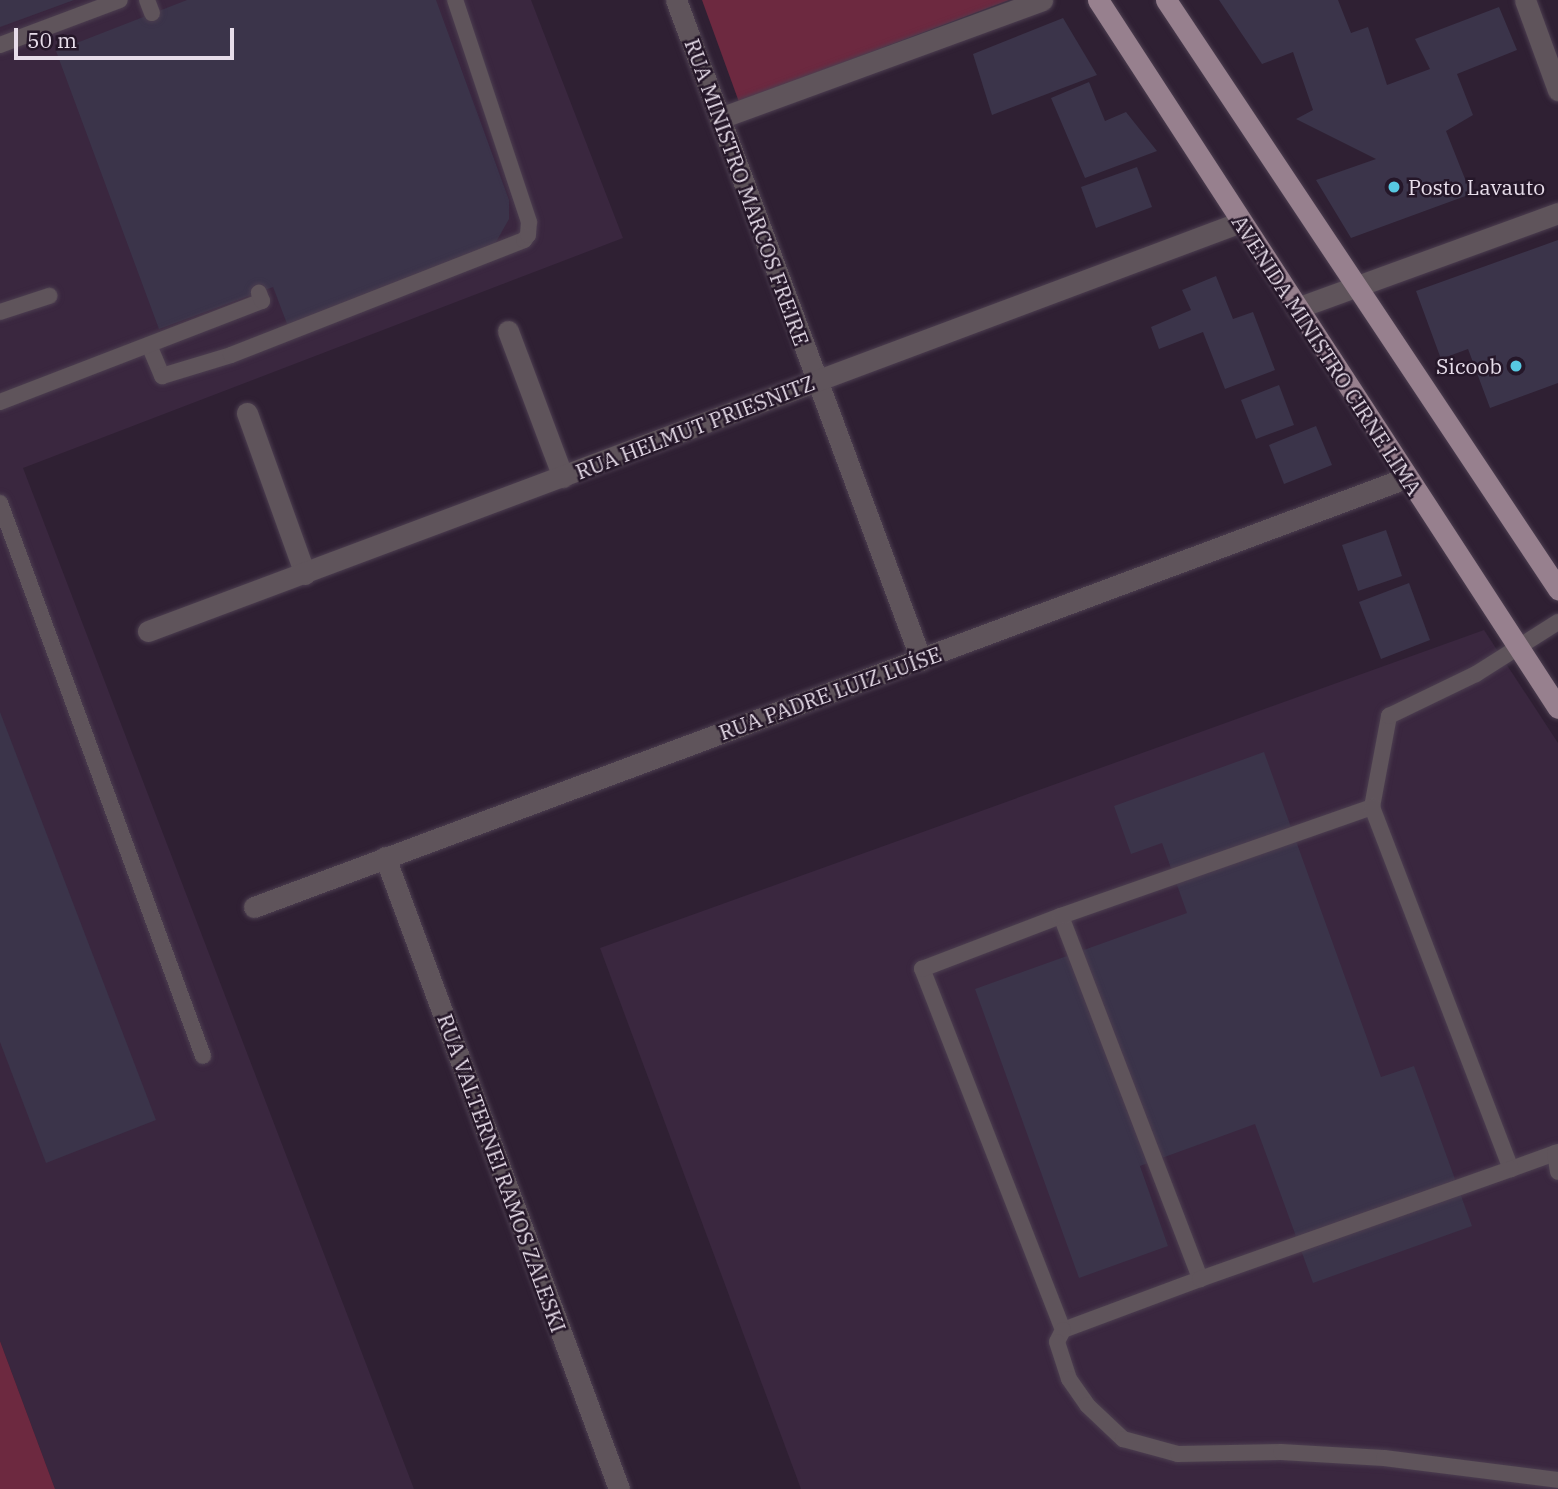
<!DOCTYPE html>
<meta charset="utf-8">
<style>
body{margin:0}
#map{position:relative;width:1558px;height:1489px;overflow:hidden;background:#2f2033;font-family:"IBM Plex Serif",serif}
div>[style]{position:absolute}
.built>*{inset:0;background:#3a273f}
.green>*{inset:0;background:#6d2940}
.building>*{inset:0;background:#3b344a}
.roads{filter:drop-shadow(0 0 2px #4c3e50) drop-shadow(0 0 2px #4c3e50)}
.lane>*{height:16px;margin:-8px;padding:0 8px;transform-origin:8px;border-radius:8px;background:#5f545b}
.street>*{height:21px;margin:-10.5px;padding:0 10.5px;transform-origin:10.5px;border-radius:10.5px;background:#5f545b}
.primary>*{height:21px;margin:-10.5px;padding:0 10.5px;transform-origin:10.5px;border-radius:10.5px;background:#97808e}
.dots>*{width:19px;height:19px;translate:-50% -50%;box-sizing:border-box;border:4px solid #251729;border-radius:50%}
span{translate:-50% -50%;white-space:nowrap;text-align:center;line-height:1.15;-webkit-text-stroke:5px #251729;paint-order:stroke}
.poi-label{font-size:21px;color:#e7ddea}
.left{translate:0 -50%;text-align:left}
.right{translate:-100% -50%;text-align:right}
.street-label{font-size:21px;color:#e7ddea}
.scale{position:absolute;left:14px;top:28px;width:220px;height:32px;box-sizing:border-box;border:4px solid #e7ddea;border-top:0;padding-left:9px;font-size:21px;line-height:24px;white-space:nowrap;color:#e7ddea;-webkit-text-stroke:5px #251729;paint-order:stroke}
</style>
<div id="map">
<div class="built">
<i style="clip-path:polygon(0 0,531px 0,623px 238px,23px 468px,414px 1489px,55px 1489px,0 1341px)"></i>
<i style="clip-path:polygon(1484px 630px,1558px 743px,1558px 1489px,801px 1489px,600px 948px)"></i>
</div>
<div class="green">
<i style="clip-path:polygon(702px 0,1009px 0,739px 102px)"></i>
<i style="clip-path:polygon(0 1341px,55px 1489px,0 1489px)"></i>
</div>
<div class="building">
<i style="clip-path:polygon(0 0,74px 0,0 27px)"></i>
<i style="clip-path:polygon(187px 0,436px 0,509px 200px,509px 219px,492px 249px,289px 329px,273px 287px,159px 329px,56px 51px)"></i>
<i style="clip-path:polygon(1219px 0,1338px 0,1351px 33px,1368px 27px,1387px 85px,1430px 69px,1415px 39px,1499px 7px,1517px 50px,1457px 74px,1473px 115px,1446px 131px,1471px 194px,1351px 238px,1316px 180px,1376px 159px,1296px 119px,1313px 110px,1293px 52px,1262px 64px)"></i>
<i style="clip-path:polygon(1063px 18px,1097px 75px,992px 115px,973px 54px)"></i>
<i style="clip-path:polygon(1089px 82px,1105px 121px,1126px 112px,1157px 151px,1085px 178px,1051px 98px)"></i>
<i style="clip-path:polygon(1137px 167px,1152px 207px,1096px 228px,1081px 187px)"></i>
<i style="clip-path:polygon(1558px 240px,1558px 383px,1490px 408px,1468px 349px,1441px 359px,1416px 291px)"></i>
<i style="clip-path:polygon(1216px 276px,1233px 319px,1253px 312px,1275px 370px,1225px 389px,1203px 332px,1159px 349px,1151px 327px,1191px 310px,1182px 290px)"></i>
<i style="clip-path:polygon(1279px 385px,1294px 425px,1256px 439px,1241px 400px)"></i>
<i style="clip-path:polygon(1316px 426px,1332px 465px,1284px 484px,1269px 445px)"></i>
<i style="clip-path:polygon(1386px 530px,1402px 576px,1358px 591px,1342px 545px)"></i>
<i style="clip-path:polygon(1409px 583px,1430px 640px,1381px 659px,1359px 602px)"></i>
<i style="clip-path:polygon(0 712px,156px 1120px,46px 1163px,0 1042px)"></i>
<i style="clip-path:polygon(1264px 752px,1381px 1077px,1414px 1066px,1472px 1226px,1313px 1283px,1255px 1124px,1140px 1166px,1168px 1246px,1079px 1278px,975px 989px,1187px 913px,1162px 843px,1131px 854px,1114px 806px)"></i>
</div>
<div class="roads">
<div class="lane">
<i style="left:147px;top:0;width:14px;rotate:69deg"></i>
<i style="left:0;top:45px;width:128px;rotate:-20.6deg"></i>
<i style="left:0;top:312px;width:52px;rotate:-18.1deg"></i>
<i style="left:149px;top:345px;width:34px;rotate:67deg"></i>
<i style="left:162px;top:376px;width:72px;rotate:-16.9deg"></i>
<i style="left:231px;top:355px;width:315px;rotate:-21.4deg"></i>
<i style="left:524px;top:240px;width:6px;rotate:-51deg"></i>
<i style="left:528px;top:235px;width:13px;rotate:-86deg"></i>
<i style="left:529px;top:222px;width:234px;rotate:-108.4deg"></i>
<i style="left:0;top:402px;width:281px;rotate:-21.1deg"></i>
<i style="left:262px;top:301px;width:9px;rotate:-111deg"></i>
<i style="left:0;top:503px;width:589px;rotate:69.84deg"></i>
<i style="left:1372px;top:807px;width:93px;rotate:-79.4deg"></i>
<i style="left:1389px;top:716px;width:97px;rotate:-25.8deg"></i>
<i style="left:1476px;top:674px;width:97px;rotate:-32.4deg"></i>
<i style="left:1061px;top:916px;width:389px;rotate:69deg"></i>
<i style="left:1200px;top:1279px;width:146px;rotate:159.6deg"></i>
<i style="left:1063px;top:1330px;width:388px;rotate:-111.3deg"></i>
<i style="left:922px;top:969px;width:149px;rotate:-20.9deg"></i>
<i style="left:1061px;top:916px;width:330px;rotate:-19.3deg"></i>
<i style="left:1372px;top:807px;width:388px;rotate:69deg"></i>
<i style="left:1511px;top:1169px;width:50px;rotate:-19.9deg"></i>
<i style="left:1555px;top:1153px;width:19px;rotate:81deg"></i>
<i style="left:1200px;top:1279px;width:330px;rotate:-19.5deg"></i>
<i style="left:1063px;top:1330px;width:13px;rotate:117deg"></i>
<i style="left:1057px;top:1342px;width:39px;rotate:72deg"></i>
<i style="left:1069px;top:1379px;width:32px;rotate:55deg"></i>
<i style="left:1087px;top:1405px;width:50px;rotate:43.4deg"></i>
<i style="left:1123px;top:1439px;width:57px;rotate:15.3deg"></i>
<i style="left:1178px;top:1454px;width:103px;rotate:-1.1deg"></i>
<i style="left:1281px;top:1452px;width:103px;rotate:3.3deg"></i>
<i style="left:1384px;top:1458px;width:175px;rotate:7.2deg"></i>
</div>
<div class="street">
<i style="left:676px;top:0;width:704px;rotate:69.63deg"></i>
<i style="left:1525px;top:0;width:96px;rotate:69.9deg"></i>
<i style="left:720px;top:118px;width:343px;rotate:-20.1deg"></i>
<i style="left:1297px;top:308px;width:278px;rotate:-20deg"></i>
<i style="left:508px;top:331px;width:156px;rotate:69.4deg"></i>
<i style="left:247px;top:413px;width:171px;rotate:70.2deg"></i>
<i style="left:148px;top:631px;width:1167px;rotate:-20.52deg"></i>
<i style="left:385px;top:857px;width:674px;rotate:69.68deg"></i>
<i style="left:254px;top:907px;width:1229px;rotate:-20.43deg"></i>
</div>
<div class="primary">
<i style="left:1098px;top:0;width:844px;rotate:56.99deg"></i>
<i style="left:1166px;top:0;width:708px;rotate:56.35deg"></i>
</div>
</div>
<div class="dots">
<i style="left:1394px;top:187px;background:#57c9e2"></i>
<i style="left:1516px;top:366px;background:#57c9e2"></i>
</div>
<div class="poi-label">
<span class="left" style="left:1408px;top:187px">Posto Lavauto</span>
<span class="right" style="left:1502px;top:366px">Sicoob</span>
</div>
<div class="street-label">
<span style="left:747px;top:192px;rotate:70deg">RUA MINISTRO MARCOS FREIRE</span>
<span style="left:1327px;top:355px;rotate:57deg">AVENIDA MINISTRO CIRNE LIMA</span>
<span style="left:695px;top:427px;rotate:-21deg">RUA HELMUT PRIESNITZ</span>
<span style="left:830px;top:693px;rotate:-20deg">RUA PADRE LUIZ LUÍSE</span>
<span style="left:502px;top:1173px;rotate:70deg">RUA VALTERNEI RAMOS ZALESKI</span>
</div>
<div class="scale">50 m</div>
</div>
